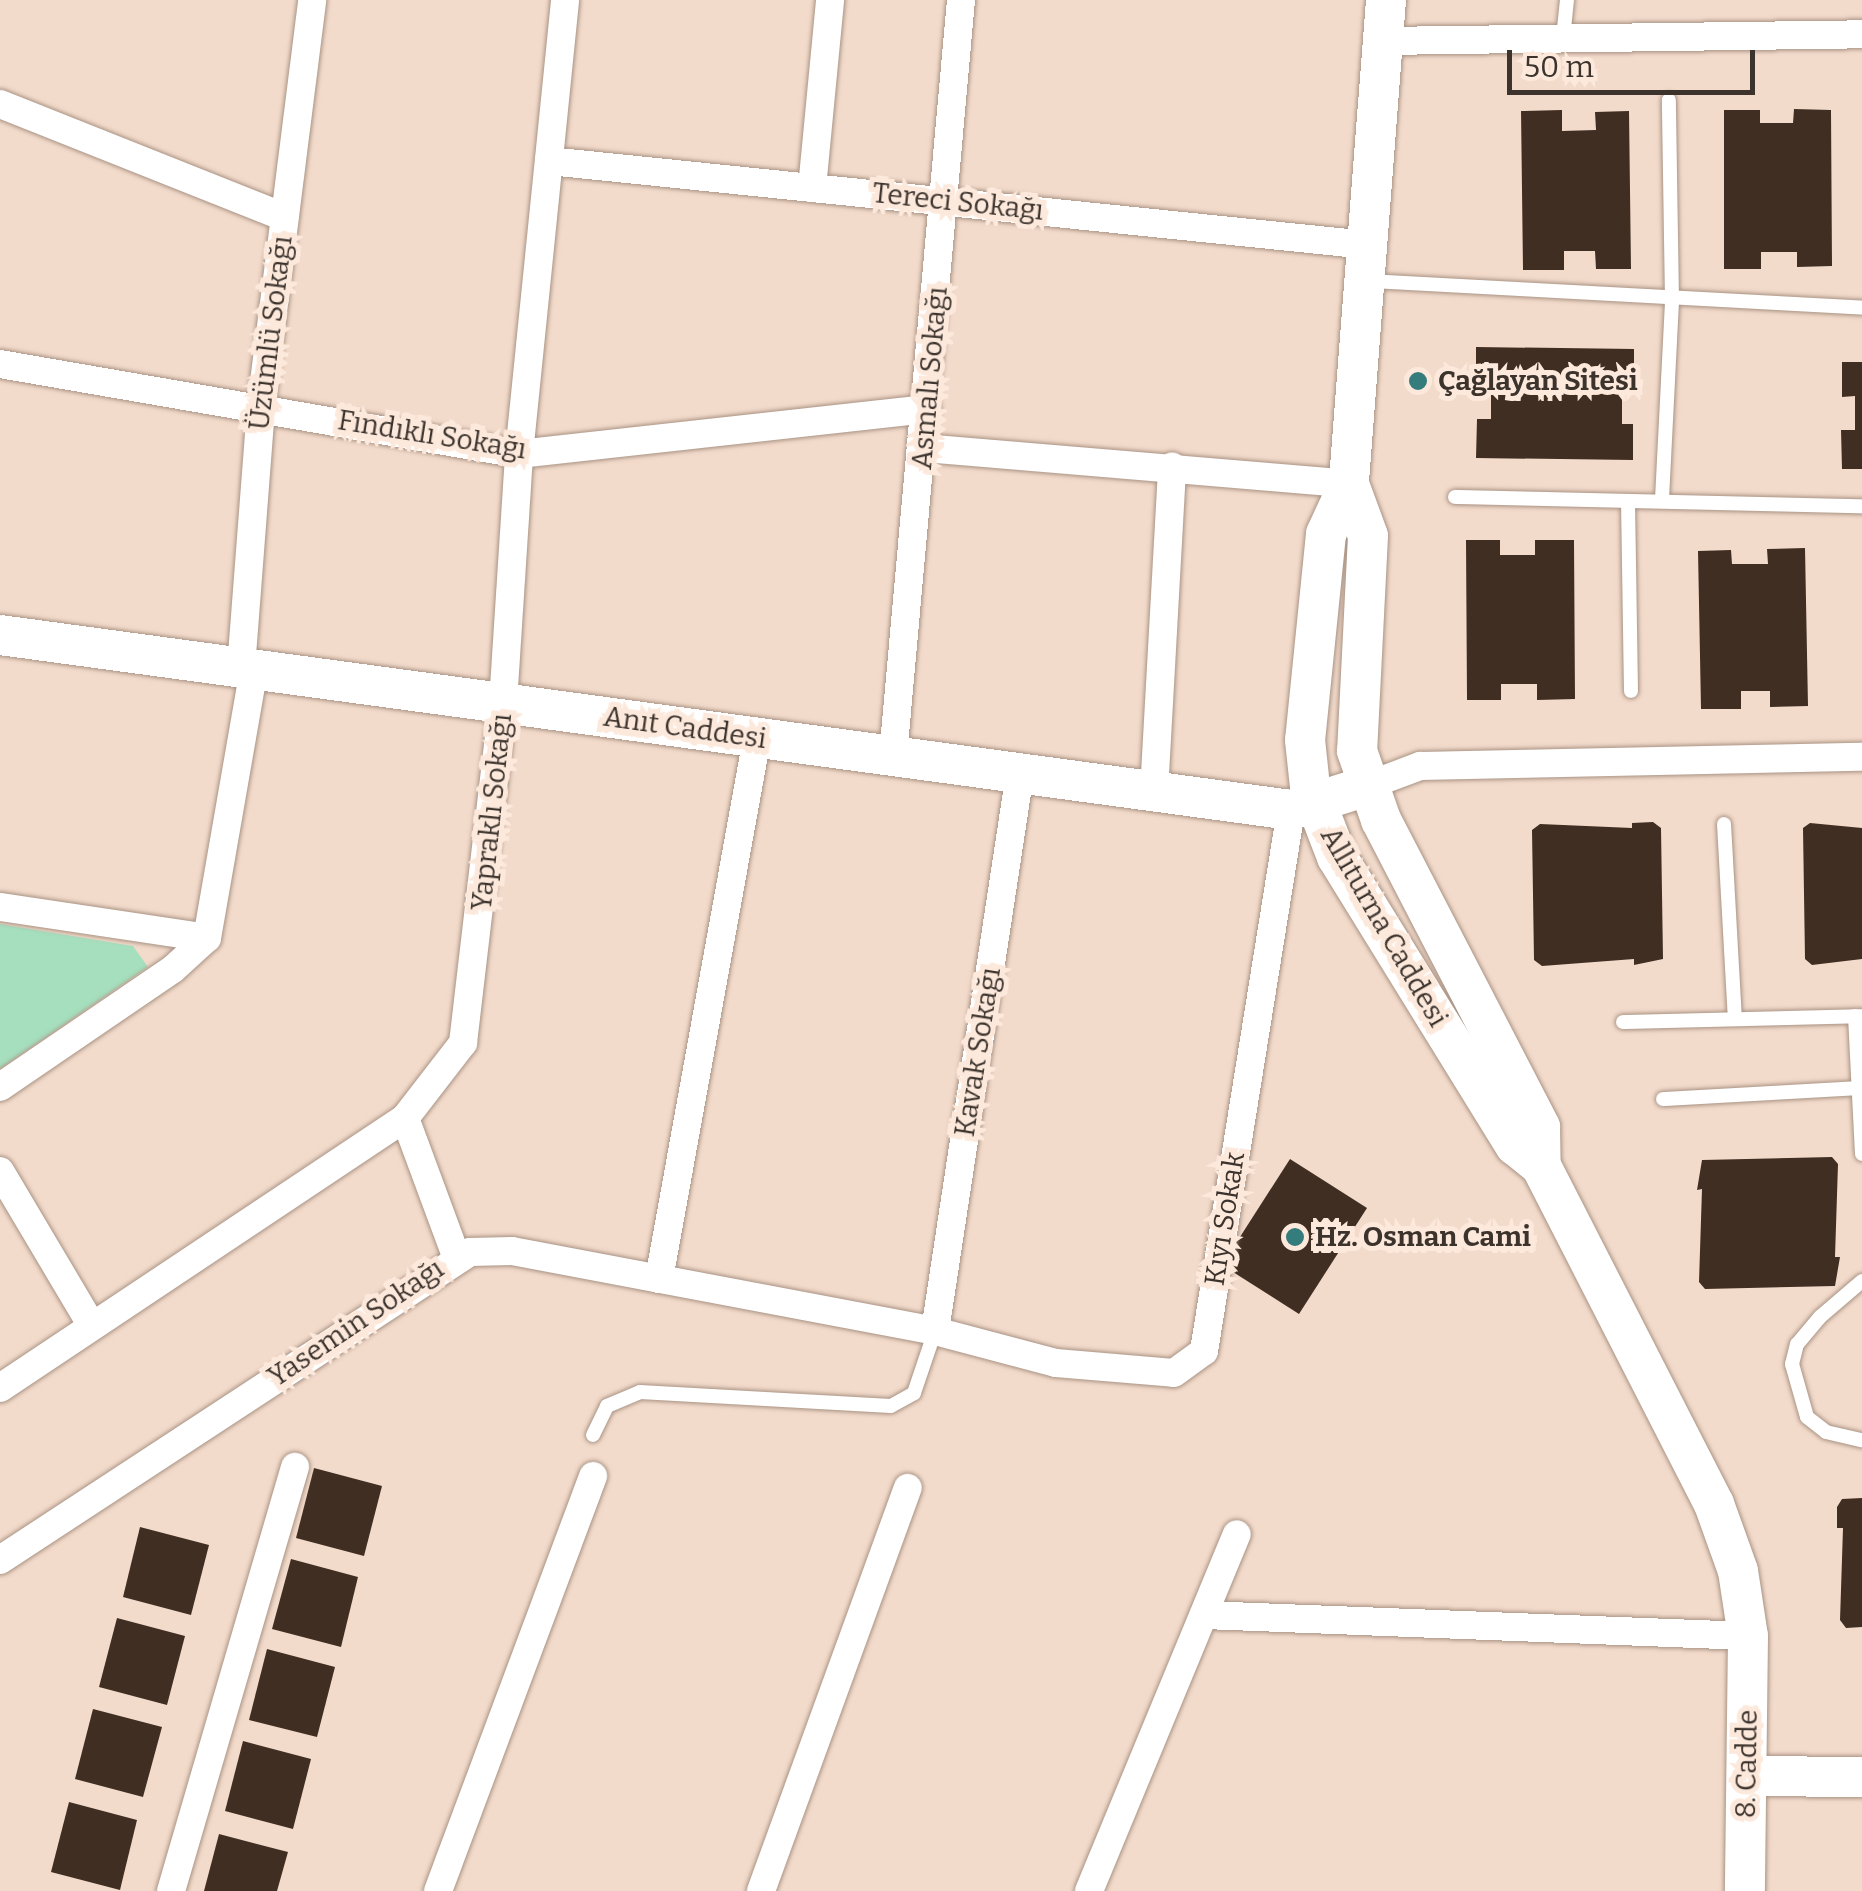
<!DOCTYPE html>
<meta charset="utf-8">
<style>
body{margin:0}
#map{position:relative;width:1862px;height:1891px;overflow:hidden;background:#f3dbcb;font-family:Bitter,serif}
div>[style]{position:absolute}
.green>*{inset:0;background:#a6dfbe}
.building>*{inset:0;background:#402e22}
.roads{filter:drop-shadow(0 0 2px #a99384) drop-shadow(0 0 2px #a99384)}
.lane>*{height:14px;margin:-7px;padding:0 7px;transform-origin:7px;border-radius:7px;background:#fff}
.street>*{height:28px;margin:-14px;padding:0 14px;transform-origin:14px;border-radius:14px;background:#fff}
.secondary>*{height:40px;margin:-20px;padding:0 20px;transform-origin:20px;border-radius:20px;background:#fff}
.dots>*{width:28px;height:28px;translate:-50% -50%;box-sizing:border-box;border:5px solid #fce9dc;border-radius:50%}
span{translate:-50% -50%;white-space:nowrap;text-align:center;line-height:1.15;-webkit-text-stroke:10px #fce9dc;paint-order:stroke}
.street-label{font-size:28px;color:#3c332d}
.poi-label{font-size:28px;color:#3c332d;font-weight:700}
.left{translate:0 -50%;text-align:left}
.scale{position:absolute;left:1507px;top:50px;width:248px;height:45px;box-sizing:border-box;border:5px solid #3c332d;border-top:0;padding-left:12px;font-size:30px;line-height:35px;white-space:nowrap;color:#3c332d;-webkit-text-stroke:8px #fce9dc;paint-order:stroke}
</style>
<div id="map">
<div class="green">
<i style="clip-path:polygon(0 924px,133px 946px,148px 967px,0 1069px)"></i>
</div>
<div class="building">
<i style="clip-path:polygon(1794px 109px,1831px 110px,1832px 266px,1797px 267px,1797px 252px,1761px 252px,1761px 269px,1724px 269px,1724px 110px,1760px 110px,1760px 123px,1793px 123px)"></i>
<i style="clip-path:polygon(1562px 110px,1562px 131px,1596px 130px,1595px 112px,1629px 111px,1631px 269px,1596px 269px,1595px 251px,1564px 251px,1564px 270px,1523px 270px,1521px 111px)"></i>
<i style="clip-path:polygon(1476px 347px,1634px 349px,1634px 391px,1622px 390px,1622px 424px,1633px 424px,1633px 460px,1476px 458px,1477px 419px,1491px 419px,1491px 384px,1476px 384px)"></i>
<i style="clip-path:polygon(1842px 362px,1862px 362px,1862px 469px,1842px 469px,1841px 430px,1855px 430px,1855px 396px,1842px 397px)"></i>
<i style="clip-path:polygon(1466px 540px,1500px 540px,1500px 555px,1535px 555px,1535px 540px,1574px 540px,1575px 699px,1537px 700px,1537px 684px,1501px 684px,1501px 700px,1467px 700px)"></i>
<i style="clip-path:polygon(1805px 548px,1808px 706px,1770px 707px,1770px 691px,1741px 691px,1741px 709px,1701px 709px,1698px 551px,1731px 550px,1732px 564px,1768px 564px,1767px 549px)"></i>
<i style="clip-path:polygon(1653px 822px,1661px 828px,1663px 959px,1634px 965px,1634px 959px,1542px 966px,1534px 960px,1532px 830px,1540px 824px,1632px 828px,1632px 823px)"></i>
<i style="clip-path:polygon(1810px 823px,1862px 828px,1862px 959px,1812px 965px,1805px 959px,1803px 828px)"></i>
<i style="clip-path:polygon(1832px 1157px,1838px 1164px,1835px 1257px,1840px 1257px,1835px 1286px,1705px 1289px,1699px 1282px,1702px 1189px,1697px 1190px,1702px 1160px)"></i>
<i style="clip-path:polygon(1290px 1159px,1367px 1208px,1299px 1314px,1222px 1265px)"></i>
<i style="clip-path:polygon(314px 1468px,382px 1486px,364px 1556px,296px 1538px)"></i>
<i style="clip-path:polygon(1862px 1498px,1862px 1627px,1846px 1628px,1840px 1620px,1843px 1528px,1837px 1528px,1837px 1507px,1842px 1499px)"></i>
<i style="clip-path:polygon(140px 1527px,209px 1545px,191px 1615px,123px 1597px)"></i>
<i style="clip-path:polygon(291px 1559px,358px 1577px,341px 1647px,272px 1629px)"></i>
<i style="clip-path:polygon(117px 1618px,185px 1636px,167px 1705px,99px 1687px)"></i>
<i style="clip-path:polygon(267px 1649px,335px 1667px,317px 1737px,249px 1720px)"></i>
<i style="clip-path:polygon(93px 1709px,162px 1727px,143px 1797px,75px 1779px)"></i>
<i style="clip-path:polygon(243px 1741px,311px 1759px,293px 1829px,225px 1811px)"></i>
<i style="clip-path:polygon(69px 1802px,137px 1820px,120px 1890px,51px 1872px)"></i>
<i style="clip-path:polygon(219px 1834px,288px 1852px,277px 1891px,204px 1891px)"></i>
</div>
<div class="roads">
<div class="lane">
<i style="left:1563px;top:38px;width:38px;rotate:-84deg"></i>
<i style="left:1370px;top:281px;width:493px;rotate:3.1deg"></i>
<i style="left:1455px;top:497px;width:407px;rotate:1.3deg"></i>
<i style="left:1662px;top:499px;width:198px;rotate:-87.1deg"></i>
<i style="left:1672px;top:301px;width:201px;rotate:-90.9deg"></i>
<i style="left:1628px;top:501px;width:190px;rotate:89.1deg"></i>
<i style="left:1724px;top:824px;width:194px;rotate:86.8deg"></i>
<i style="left:1855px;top:1016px;width:138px;rotate:87.1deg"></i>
<i style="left:1623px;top:1022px;width:239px;rotate:-1.4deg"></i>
<i style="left:1663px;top:1099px;width:199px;rotate:-3.2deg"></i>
<i style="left:1862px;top:1281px;width:55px;rotate:139.4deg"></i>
<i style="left:1820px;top:1317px;width:35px;rotate:130deg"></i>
<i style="left:1797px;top:1344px;width:21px;rotate:104deg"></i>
<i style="left:1792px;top:1364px;width:55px;rotate:74.2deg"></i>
<i style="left:1807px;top:1417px;width:24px;rotate:38deg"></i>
<i style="left:1826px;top:1432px;width:37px;rotate:13deg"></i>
<i style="left:593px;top:1435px;width:32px;rotate:-64deg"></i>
<i style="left:607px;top:1406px;width:36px;rotate:-23deg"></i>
<i style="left:640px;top:1392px;width:251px;rotate:3.2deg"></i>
<i style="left:891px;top:1406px;width:26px;rotate:-29deg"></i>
<i style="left:914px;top:1393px;width:65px;rotate:-71.3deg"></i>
</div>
<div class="street">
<i style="left:1382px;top:41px;width:480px;rotate:-0.8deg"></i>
<i style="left:0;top:104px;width:306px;rotate:21.7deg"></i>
<i style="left:549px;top:161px;width:822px;rotate:5.86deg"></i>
<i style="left:812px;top:188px;width:189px;rotate:-84.5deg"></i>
<i style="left:0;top:364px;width:527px;rotate:9.84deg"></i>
<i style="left:519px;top:454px;width:410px;rotate:-6.3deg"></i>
<i style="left:924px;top:448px;width:427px;rotate:4.8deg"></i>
<i style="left:241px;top:668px;width:263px;rotate:-85.6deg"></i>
<i style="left:261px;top:406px;width:409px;rotate:-82.8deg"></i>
<i style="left:893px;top:756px;width:759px;rotate:-84.86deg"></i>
<i style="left:1367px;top:786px;width:57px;rotate:-20.7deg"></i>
<i style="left:1420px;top:766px;width:442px;rotate:-1.2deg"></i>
<i style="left:1154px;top:792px;width:326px;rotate:-86.8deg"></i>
<i style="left:0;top:907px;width:209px;rotate:8.5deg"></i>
<i style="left:207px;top:938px;width:273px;rotate:-80.1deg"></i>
<i style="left:0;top:1087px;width:209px;rotate:-34.3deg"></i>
<i style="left:173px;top:969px;width:46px;rotate:-42.4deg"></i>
<i style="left:405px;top:1118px;width:147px;rotate:69.7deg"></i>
<i style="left:0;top:1171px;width:180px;rotate:59.3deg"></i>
<i style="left:659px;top:1279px;width:550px;rotate:-79.73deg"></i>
<i style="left:935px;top:1331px;width:564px;rotate:-81.34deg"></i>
<i style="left:0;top:1388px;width:487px;rotate:-33.7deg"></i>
<i style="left:405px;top:1118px;width:95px;rotate:-52.3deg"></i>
<i style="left:463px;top:1043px;width:342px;rotate:-83.3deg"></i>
<i style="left:503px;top:703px;width:250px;rotate:-86.3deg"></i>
<i style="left:519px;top:454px;width:456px;rotate:-84.2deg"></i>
<i style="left:0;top:1560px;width:562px;rotate:-33.24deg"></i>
<i style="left:470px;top:1252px;width:42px;rotate:-1.4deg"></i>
<i style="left:512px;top:1251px;width:430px;rotate:10.7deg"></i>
<i style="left:935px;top:1331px;width:125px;rotate:14.8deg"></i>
<i style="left:1056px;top:1363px;width:118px;rotate:4.8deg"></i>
<i style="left:1174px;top:1373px;width:37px;rotate:-36deg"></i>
<i style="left:1204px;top:1351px;width:548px;rotate:-80.86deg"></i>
<i style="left:1204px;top:1615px;width:544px;rotate:2.21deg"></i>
<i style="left:171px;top:1891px;width:442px;rotate:-73.7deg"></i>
<i style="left:438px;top:1891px;width:443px;rotate:-69.5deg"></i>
<i style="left:761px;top:1891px;width:429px;rotate:-70deg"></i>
<i style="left:1089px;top:1891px;width:386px;rotate:-67.5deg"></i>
</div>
<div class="secondary">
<i style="left:1386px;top:0;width:485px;rotate:94.4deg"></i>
<i style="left:1349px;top:484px;width:55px;rotate:114.7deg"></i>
<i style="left:1326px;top:534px;width:207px;rotate:95.8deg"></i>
<i style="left:1305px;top:740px;width:47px;rotate:83.9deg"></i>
<i style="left:1310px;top:787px;width:75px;rotate:68.9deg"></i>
<i style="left:1337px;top:857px;width:339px;rotate:58.3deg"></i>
<i style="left:1515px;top:1145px;width:33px;rotate:39deg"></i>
<i style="left:1541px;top:1166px;width:380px;rotate:62.9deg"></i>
<i style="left:1714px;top:1504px;width:71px;rotate:70.3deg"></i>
<i style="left:1738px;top:1571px;width:66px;rotate:81.3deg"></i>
<i style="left:1748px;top:1636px;width:255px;rotate:90.7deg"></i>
<i style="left:1349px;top:484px;width:55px;rotate:69.9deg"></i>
<i style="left:1368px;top:536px;width:215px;rotate:92.9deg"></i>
<i style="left:1357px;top:751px;width:73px;rotate:70.8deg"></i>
<i style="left:1381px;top:820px;width:346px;rotate:62.6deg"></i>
<i style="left:1540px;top:1127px;width:39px;rotate:89deg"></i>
<i style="left:0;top:635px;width:1303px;rotate:7.72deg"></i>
<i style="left:1291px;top:810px;width:80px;rotate:-17.5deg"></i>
<i style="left:1748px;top:1776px;width:114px;rotate:0.5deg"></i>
</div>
</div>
<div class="dots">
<i style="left:1418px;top:381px;background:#357d7c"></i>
<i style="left:1295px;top:1237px;background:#357d7c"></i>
</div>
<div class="street-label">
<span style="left:958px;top:202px;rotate:6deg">Tereci Sokağı</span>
<span style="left:271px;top:333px;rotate:-83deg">Üzümlü Sokağı</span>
<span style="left:930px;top:378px;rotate:-85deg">Asmalı Sokağı</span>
<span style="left:432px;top:435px;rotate:9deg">Fındıklı Sokağı</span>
<span style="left:685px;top:728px;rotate:8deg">Anıt Caddesi</span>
<span style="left:492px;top:812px;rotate:-84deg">Yapraklı Sokağı</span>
<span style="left:1384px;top:927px;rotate:60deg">Allıturna Caddesi</span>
<span style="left:978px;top:1052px;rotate:-81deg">Kavak Sokağı</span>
<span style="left:1225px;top:1219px;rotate:-81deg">Kıyı Sokak</span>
<span style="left:356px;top:1323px;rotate:-34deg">Yasemin Sokağı</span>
<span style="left:1747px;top:1764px;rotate:-89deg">8. Cadde</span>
</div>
<div class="poi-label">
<span class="left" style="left:1438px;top:381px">Çağlayan Sitesi</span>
<span class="left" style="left:1315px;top:1237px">Hz. Osman Cami</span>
</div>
<div class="scale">50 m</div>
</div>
